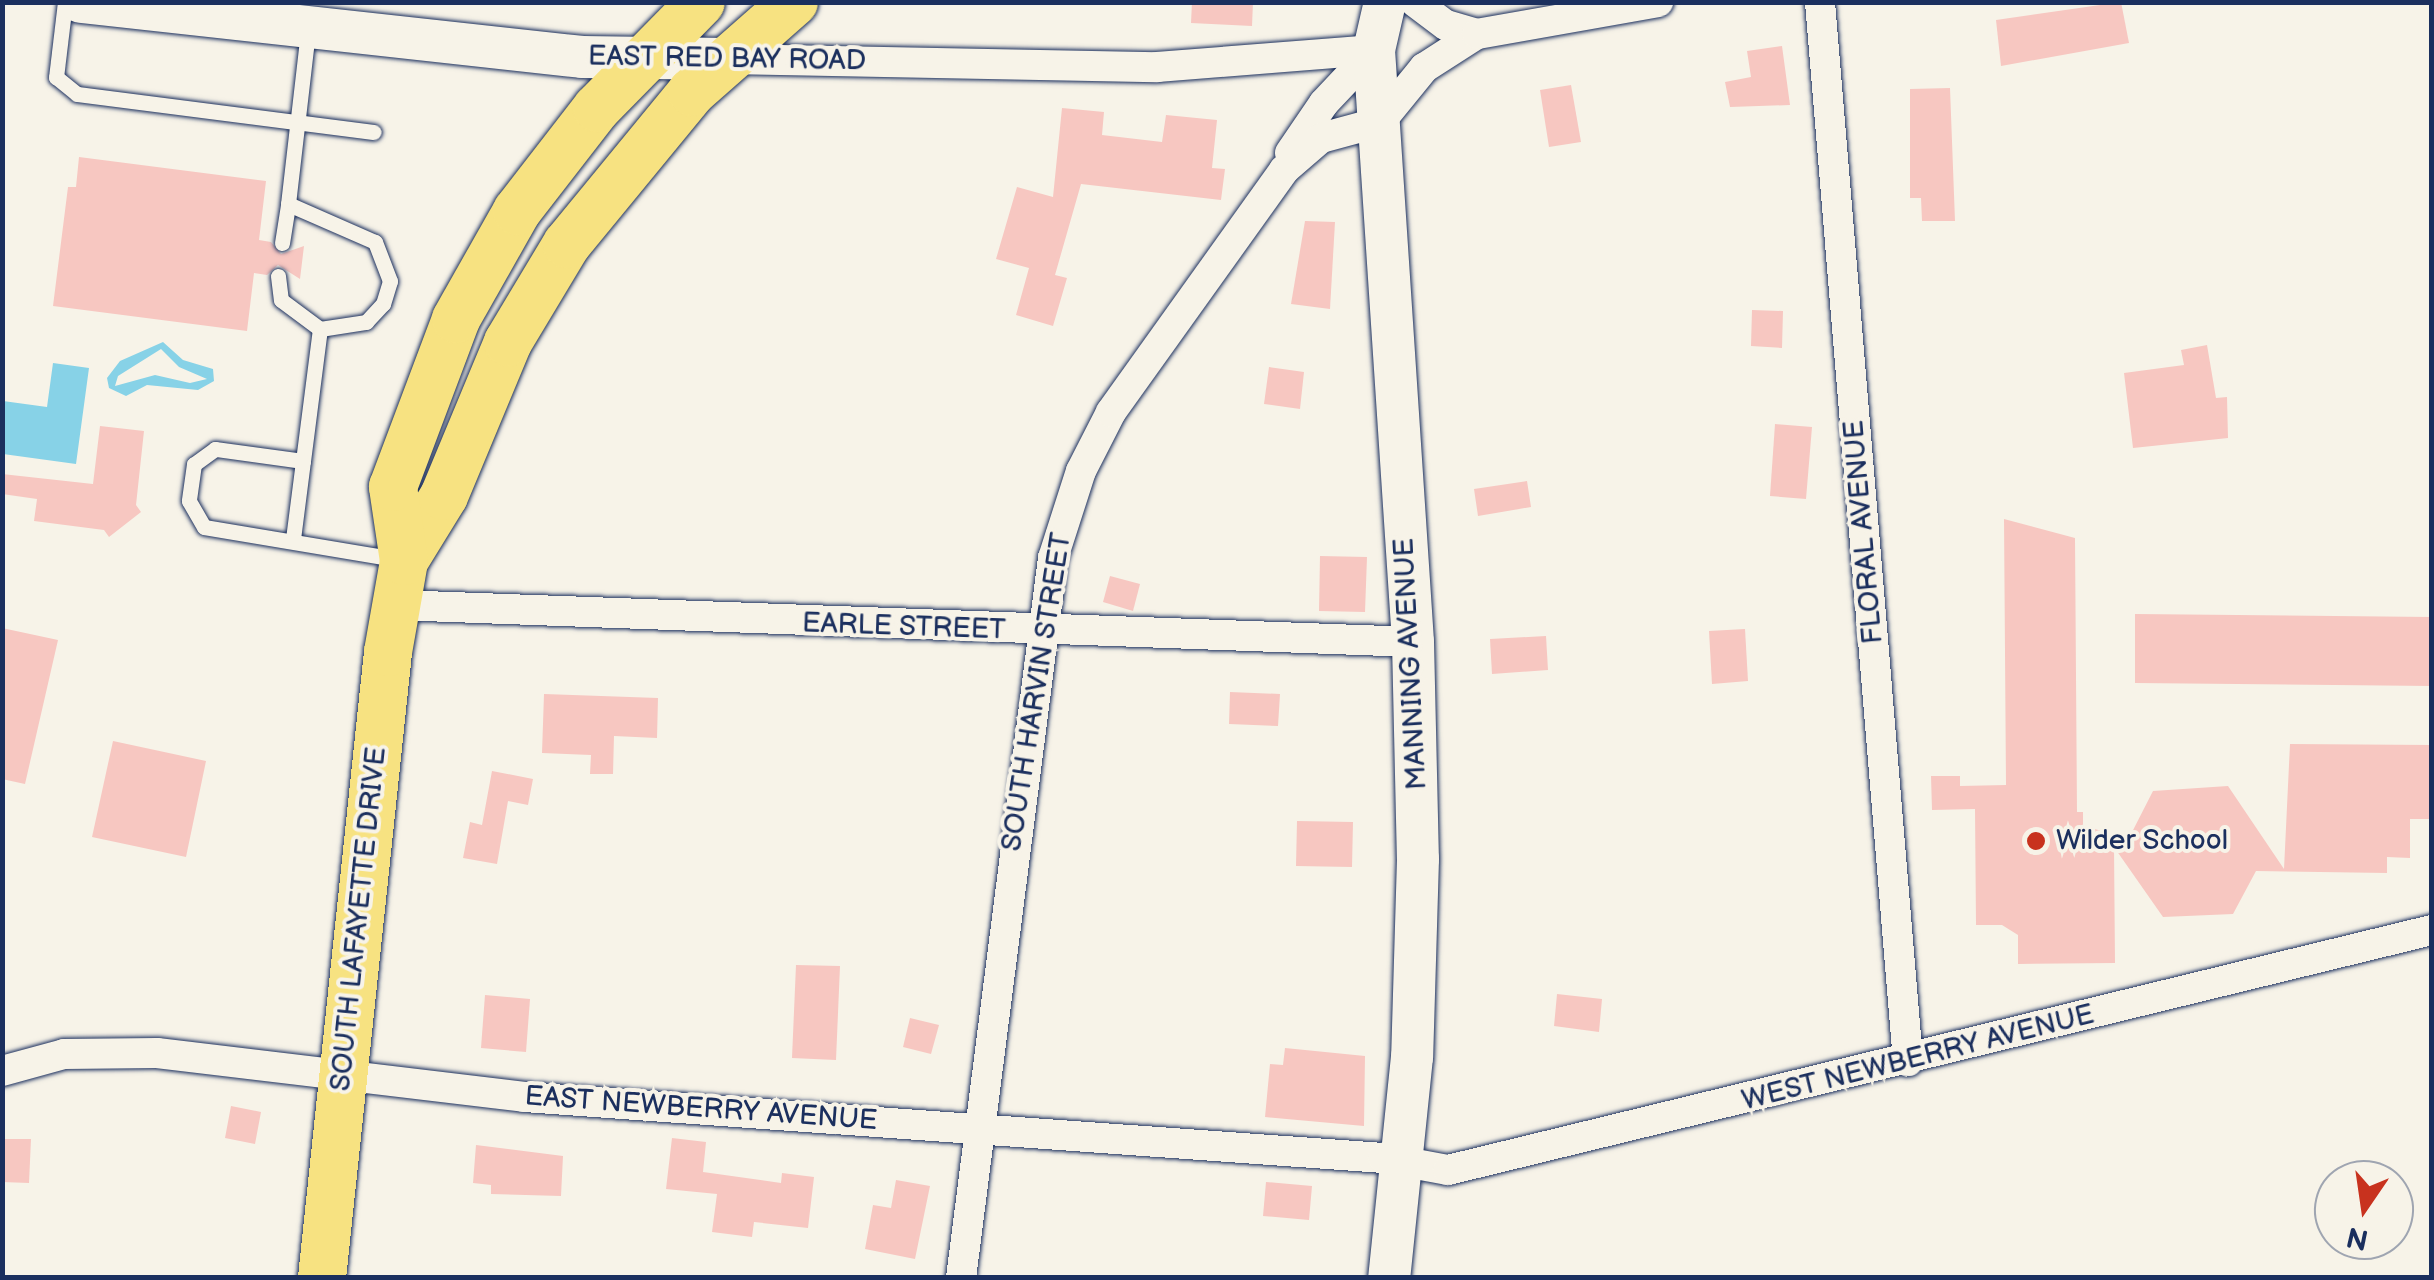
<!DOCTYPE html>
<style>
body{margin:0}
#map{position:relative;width:2434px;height:1280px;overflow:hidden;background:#f7f3e8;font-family:"Balsamiq Sans",sans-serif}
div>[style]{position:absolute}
.water>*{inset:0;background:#87d2e7}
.building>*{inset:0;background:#f7c7c1}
.roads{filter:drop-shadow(0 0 2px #1b2f5e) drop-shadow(0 0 2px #1b2f5e)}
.lane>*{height:15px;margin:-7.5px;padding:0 7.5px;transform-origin:7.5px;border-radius:7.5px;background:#f7f3e8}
.street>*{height:30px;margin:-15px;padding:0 15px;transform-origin:15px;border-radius:15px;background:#f7f3e8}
.secondary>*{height:42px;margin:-21px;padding:0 21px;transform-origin:21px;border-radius:21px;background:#f7f3e8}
.primary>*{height:48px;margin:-24px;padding:0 24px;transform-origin:24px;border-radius:24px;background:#f7e281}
.dots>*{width:28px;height:28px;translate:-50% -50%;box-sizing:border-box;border:5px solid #f7f3e8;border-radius:50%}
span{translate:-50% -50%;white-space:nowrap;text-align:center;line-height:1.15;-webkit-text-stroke:8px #f7f3e8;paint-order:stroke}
.street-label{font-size:28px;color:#1b2f5e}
.poi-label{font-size:28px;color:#1b2f5e}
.left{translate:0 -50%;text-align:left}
.frame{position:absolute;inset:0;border:5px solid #1b2f5e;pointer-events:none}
.north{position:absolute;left:2314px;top:1160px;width:100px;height:100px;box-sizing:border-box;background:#f7f3e8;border:2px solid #9fa5b1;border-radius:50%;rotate:193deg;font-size:28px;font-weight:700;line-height:40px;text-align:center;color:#1b2f5e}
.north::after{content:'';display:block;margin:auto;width:35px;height:45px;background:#c8321e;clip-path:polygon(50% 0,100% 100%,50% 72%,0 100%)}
</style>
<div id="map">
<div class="water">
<i style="clip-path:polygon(evenodd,163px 342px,183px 360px,213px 369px,214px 381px,198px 390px,147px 385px,126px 396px,109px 388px,107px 378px,120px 361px,163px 342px,161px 349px,179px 367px,207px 379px,190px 383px,155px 375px,115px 386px,118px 376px,161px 349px)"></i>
<i style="clip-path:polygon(53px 363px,89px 368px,76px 464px,3px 454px,3px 401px,47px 407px)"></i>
</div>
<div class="building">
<i style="clip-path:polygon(1192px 2px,1253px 2px,1252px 26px,1191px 23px)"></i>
<i style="clip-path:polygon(2121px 2px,2129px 43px,2001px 66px,1996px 20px)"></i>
<i style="clip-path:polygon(1782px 46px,1790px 105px,1730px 107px,1725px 82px,1751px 77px,1747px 51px)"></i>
<i style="clip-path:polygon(1571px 85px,1581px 142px,1549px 147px,1540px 90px)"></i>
<i style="clip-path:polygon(1950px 88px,1955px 221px,1922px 221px,1921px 198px,1910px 198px,1910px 89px)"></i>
<i style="clip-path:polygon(1062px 108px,1104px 112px,1102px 135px,1162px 142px,1166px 115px,1217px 120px,1212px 168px,1225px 169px,1221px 200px,1081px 184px,1055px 275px,1067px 278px,1053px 326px,1016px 315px,1029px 268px,996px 259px,1017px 187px,1053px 197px)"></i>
<i style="clip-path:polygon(79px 157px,266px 181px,259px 240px,271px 242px,281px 254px,304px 246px,300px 279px,278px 265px,267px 275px,254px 273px,247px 331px,53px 306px,68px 187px,76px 187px)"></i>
<i style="clip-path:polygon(1305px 221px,1335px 222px,1330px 309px,1291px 304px)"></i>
<i style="clip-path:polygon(1752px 310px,1783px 311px,1782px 348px,1751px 346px)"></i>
<i style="clip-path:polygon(2207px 345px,2216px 398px,2227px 397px,2228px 438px,2133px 448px,2124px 373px,2184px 365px,2181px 350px)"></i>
<i style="clip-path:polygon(1269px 367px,1304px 372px,1300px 409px,1264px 404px)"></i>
<i style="clip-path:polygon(1775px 424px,1812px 427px,1806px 499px,1770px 496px)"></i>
<i style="clip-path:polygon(100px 426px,144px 431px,136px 505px,141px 512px,109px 537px,104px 530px,34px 521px,37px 499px,2px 494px,2px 474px,93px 484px)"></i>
<i style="clip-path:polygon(1527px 481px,1531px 507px,1478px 516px,1474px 489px)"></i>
<i style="clip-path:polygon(2004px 519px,2075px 538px,2077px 812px,2083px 812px,2083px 826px,2129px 838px,2153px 791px,2228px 786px,2284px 869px,2290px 744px,2432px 745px,2432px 819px,2410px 819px,2410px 858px,2387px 857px,2387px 873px,2256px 871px,2233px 914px,2163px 917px,2114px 847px,2115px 963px,2018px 964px,2018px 935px,2002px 925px,1976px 925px,1975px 809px,1932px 810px,1931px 776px,1960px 776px,1960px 786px,2006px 785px)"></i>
<i style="clip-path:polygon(1320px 556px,1367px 557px,1365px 612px,1319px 611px)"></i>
<i style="clip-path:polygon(1110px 576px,1140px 584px,1133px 611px,1103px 602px)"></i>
<i style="clip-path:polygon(2135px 614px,2432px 617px,2432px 686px,2135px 683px)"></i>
<i style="clip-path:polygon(2px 628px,58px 640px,25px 784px,2px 779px)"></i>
<i style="clip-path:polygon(1745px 629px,1748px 681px,1712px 684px,1709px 631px)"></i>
<i style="clip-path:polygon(1546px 636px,1548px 670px,1492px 674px,1490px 639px)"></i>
<i style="clip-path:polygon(1230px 692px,1280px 694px,1278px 726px,1229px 724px)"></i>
<i style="clip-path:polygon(544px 694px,658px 698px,657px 738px,614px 736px,613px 774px,590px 774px,591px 755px,542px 753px)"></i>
<i style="clip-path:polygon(113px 741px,206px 761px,186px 857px,92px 837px)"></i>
<i style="clip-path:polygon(492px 771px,533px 779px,528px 805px,508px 801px,497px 864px,463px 858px,470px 822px,482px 825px)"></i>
<i style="clip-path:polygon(1297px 821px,1353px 822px,1352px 867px,1296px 866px)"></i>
<i style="clip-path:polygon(796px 965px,840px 966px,836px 1060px,792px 1058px)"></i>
<i style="clip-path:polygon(1557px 994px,1602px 999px,1599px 1032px,1554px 1026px)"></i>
<i style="clip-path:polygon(485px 995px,530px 999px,526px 1052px,481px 1048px)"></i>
<i style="clip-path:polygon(910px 1018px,939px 1025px,931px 1054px,903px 1047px)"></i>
<i style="clip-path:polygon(1285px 1048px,1365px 1056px,1364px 1126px,1265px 1117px,1270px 1064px,1283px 1065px)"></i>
<i style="clip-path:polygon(231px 1106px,261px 1112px,255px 1144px,225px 1138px)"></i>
<i style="clip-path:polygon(672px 1138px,706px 1142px,703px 1172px,781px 1183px,782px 1173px,814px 1177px,808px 1228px,754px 1222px,752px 1237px,712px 1232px,717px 1194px,666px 1189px)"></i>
<i style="clip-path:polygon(2px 1139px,31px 1139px,29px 1183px,2px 1182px)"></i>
<i style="clip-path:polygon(476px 1145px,563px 1156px,561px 1196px,491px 1194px,491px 1185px,473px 1183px)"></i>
<i style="clip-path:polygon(896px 1180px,930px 1186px,915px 1259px,865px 1249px,873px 1205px,891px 1208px)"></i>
<i style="clip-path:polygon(1266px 1182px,1312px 1186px,1309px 1220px,1263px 1216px)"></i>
</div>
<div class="roads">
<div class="lane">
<i style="left:65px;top:2px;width:76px;rotate:96.8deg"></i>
<i style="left:56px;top:77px;width:27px;rotate:39deg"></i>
<i style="left:77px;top:94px;width:299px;rotate:7.3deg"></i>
<i style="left:282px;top:243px;width:39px;rotate:-81deg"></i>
<i style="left:278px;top:276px;width:24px;rotate:83deg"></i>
<i style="left:281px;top:300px;width:49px;rotate:36.6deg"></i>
<i style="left:303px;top:461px;width:133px;rotate:-82.7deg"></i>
<i style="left:320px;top:329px;width:47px;rotate:-8.7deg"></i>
<i style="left:366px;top:322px;width:25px;rotate:-47deg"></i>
<i style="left:383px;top:304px;width:24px;rotate:-73deg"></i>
<i style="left:390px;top:281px;width:42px;rotate:-111deg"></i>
<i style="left:375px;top:242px;width:95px;rotate:-156.4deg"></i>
<i style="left:288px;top:204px;width:173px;rotate:-83.4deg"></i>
<i style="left:293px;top:539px;width:79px;rotate:-82.7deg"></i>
<i style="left:303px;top:461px;width:89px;rotate:-172.2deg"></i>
<i style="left:215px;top:449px;width:26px;rotate:144deg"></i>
<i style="left:194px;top:464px;width:37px;rotate:98deg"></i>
<i style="left:189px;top:501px;width:30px;rotate:60deg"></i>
<i style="left:204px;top:527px;width:194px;rotate:9.5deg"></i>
</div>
<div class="street">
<i style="left:1415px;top:2px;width:39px;rotate:37deg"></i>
<i style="left:1446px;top:25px;width:32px;rotate:16deg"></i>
<i style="left:1820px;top:2px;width:1063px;rotate:85.25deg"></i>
<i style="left:728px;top:59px;width:429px;rotate:1.1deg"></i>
<i style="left:1157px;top:67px;width:218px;rotate:-4.5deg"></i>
<i style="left:1290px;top:153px;width:60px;rotate:-55.8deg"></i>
<i style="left:1324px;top:103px;width:73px;rotate:-46.7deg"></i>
<i style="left:396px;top:605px;width:1018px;rotate:2.08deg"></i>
<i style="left:2px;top:1071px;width:64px;rotate:-15.3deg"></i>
<i style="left:64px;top:1054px;width:93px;rotate:-0.6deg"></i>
<i style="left:157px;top:1053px;width:370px;rotate:6.8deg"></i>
<i style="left:524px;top:1097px;width:861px;rotate:4.06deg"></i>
<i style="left:1383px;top:1158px;width:66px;rotate:10.5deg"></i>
<i style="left:1448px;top:1170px;width:1013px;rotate:-13.71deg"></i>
<i style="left:961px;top:1278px;width:726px;rotate:-82.72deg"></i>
<i style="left:1053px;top:558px;width:91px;rotate:-72.2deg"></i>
<i style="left:1081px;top:471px;width:66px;rotate:-63deg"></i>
<i style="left:1111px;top:412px;width:297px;rotate:-54.4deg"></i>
<i style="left:1284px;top:170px;width:49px;rotate:-40.9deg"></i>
<i style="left:1321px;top:138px;width:61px;rotate:-15.2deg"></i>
<i style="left:1380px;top:122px;width:70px;rotate:-50.8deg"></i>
<i style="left:1424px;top:68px;width:63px;rotate:-32.7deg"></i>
<i style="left:1477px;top:34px;width:184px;rotate:-10deg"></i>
</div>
<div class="secondary">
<i style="left:81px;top:2px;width:504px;rotate:6.26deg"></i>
<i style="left:582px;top:57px;width:144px;rotate:0.8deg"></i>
<i style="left:1385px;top:2px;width:49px;rotate:102.9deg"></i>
<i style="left:1374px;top:50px;width:593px;rotate:86.23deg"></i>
<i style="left:1413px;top:642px;width:217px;rotate:88.7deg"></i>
<i style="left:1418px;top:859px;width:198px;rotate:91.7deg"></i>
<i style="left:1412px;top:1057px;width:222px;rotate:95.9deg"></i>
</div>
<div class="primary">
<i style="left:404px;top:561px;width:76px;rotate:-58.4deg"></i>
<i style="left:444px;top:496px;width:167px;rotate:-67.4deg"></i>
<i style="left:508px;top:342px;width:114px;rotate:-59deg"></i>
<i style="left:567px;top:244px;width:197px;rotate:-50.6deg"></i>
<i style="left:692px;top:92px;width:136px;rotate:-41.4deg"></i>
<i style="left:322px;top:1278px;width:629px;rotate:-83.98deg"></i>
<i style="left:388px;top:652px;width:92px;rotate:-80deg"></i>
<i style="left:404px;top:561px;width:75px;rotate:-98.5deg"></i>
<i style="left:393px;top:487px;width:179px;rotate:-69.4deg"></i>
<i style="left:456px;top:319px;width:124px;rotate:-60.5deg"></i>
<i style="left:517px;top:211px;width:130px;rotate:-52.2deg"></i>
<i style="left:597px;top:108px;width:148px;rotate:-45.5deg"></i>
</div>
</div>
<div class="dots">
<i style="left:2036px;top:841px;background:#c8321e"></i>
</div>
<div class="street-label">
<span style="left:727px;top:59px;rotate:1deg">EAST RED BAY ROAD</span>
<span style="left:1864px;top:532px;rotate:-95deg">FLORAL AVENUE</span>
<span style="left:904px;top:627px;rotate:2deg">EARLE STREET</span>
<span style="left:1411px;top:664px;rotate:-93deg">MANNING AVENUE</span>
<span style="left:1037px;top:692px;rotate:-81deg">SOUTH HARVIN STREET</span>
<span style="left:359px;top:919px;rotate:-84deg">SOUTH LAFAYETTE DRIVE</span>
<span style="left:1918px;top:1058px;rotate:-14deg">WEST NEWBERRY AVENUE</span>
<span style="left:701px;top:1109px;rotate:4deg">EAST NEWBERRY AVENUE</span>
</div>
<div class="poi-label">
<span class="left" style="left:2056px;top:841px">Wilder School</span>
</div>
<div class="frame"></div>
<div class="north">N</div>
</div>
